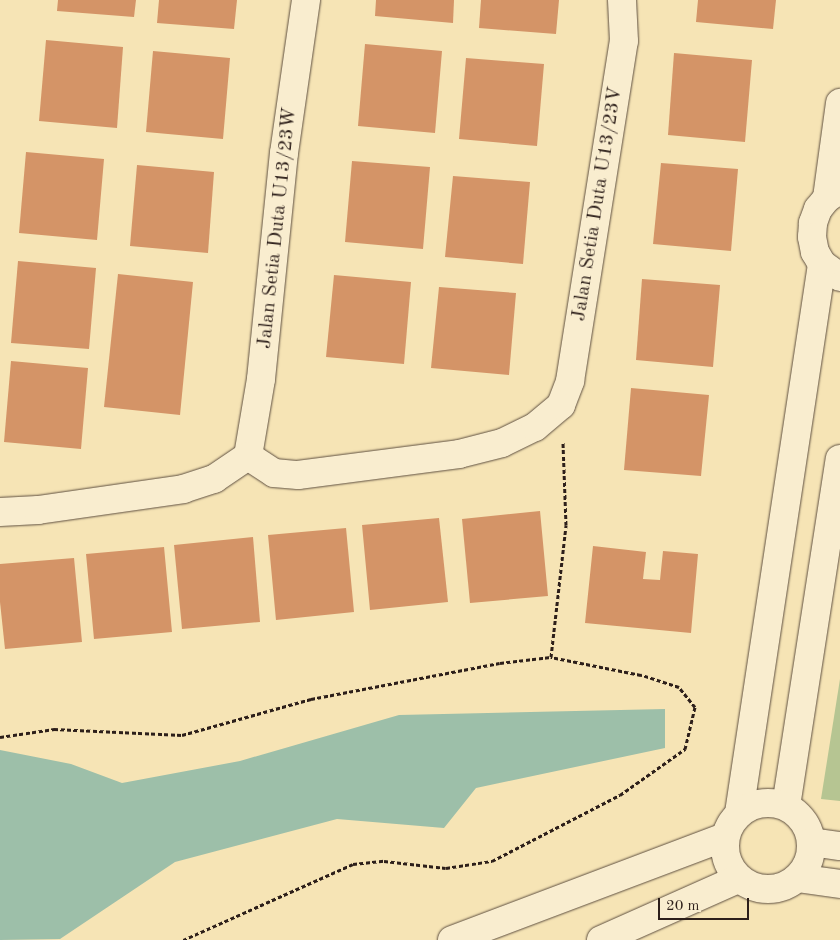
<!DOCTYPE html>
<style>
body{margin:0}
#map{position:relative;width:840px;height:940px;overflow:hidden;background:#f6e4b5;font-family:"Old Standard TT",serif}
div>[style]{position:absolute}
.green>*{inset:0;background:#b6c592}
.water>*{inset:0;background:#9dbfa9}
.building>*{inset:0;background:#d49467}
.path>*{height:3px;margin-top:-1.5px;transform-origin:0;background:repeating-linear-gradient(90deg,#2d1f1a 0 4px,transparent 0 6.5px)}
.roads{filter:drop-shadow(0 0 1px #5f5041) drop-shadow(0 0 1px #5f5041)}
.street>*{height:28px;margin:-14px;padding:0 14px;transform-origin:14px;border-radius:14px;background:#f9edcf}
.secondary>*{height:28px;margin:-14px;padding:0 14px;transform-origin:14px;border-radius:14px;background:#f9edcf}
.secondary>.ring{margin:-14px;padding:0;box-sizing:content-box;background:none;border:28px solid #f9edcf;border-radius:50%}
span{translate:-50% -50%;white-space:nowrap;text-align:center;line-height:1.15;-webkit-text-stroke:4px #f9edcf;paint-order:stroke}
.street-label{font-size:20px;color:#2d1f1a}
.scale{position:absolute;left:658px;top:898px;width:91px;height:22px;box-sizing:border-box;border:2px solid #2d1f1a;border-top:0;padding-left:6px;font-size:15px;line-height:18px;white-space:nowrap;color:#2d1f1a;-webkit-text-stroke:4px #f9edcf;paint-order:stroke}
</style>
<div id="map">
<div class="green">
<i style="clip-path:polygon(840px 679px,840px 801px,821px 799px)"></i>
</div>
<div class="water">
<i style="clip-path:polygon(665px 709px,665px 748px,476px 788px,444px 828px,337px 819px,175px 862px,60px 939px,0 940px,0 750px,71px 764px,122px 783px,240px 761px,399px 715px)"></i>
</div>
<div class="building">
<i style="clip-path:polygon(58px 0,136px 0,134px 17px,57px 11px)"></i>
<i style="clip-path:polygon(159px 0,237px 0,234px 29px,157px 23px)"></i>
<i style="clip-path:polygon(376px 0,454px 0,453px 23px,375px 16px)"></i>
<i style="clip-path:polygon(481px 0,559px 0,556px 34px,479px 28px)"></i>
<i style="clip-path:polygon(698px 0,776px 0,773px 29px,696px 22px)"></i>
<i style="clip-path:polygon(46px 40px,123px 47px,117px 128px,39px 121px)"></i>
<i style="clip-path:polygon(365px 44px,442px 51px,435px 133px,358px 126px)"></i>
<i style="clip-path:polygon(153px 51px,230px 58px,223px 139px,146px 132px)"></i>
<i style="clip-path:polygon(674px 53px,752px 60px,745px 142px,668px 135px)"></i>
<i style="clip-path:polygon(466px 58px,544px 64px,537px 146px,459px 139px)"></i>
<i style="clip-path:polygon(26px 152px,104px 159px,97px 240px,19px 233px)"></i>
<i style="clip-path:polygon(352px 161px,430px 167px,423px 249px,345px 242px)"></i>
<i style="clip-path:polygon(661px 163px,738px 169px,731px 251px,653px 244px)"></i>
<i style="clip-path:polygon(137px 165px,214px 172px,208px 253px,130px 246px)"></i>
<i style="clip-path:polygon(453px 176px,530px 182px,523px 264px,445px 257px)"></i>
<i style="clip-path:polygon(18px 261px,96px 268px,89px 349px,11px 343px)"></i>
<i style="clip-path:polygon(118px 274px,193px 282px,180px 415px,104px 407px)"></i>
<i style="clip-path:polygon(334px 275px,411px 282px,404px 364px,326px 357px)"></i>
<i style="clip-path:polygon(642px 279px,720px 285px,713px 367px,636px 360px)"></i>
<i style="clip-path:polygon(439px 287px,516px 293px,509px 375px,431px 368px)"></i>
<i style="clip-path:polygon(11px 361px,88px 368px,81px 449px,4px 442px)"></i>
<i style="clip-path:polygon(631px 388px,709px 395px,701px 476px,624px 470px)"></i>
<i style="clip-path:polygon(540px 511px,548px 596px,470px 603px,462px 519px)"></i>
<i style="clip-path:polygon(439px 518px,448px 602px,370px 610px,362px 525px)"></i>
<i style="clip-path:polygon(346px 528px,354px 612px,276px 620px,268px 535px)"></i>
<i style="clip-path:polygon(253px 537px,260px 622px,182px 629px,174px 545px)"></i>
<i style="clip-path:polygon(593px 546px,646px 552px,643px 579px,660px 580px,663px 551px,698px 554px,691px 633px,585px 623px)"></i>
<i style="clip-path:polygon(164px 547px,172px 632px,94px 639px,86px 554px)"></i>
<i style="clip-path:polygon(74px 558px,82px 642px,5px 649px,0 602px,0 564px)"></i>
</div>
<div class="path">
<i style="left:0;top:737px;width:55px;rotate:-8.4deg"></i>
<i style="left:54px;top:729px;width:128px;rotate:2.7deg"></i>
<i style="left:182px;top:735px;width:134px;rotate:-15.6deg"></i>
<i style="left:311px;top:699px;width:192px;rotate:-10.8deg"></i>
<i style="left:500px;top:663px;width:51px;rotate:-6.7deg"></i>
<i style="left:183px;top:940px;width:186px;rotate:-24.1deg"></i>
<i style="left:353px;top:864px;width:31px;rotate:-6deg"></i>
<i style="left:384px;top:861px;width:62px;rotate:6.4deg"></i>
<i style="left:446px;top:868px;width:47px;rotate:-8.7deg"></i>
<i style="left:492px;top:861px;width:144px;rotate:-27.3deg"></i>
<i style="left:620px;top:795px;width:80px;rotate:-35.3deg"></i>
<i style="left:685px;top:749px;width:43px;rotate:-76.6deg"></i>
<i style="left:695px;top:707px;width:26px;rotate:-129deg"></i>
<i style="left:679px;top:687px;width:40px;rotate:-162deg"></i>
<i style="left:641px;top:675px;width:92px;rotate:-168.7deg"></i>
<i style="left:551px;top:657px;width:133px;rotate:-83.5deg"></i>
<i style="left:566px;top:525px;width:83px;rotate:-92.1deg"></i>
</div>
<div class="roads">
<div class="street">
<i style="left:840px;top:190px;width:15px;rotate:148deg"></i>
<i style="left:827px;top:198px;width:14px;rotate:129deg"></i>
<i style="left:818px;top:209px;width:15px;rotate:110deg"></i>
<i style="left:813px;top:223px;width:14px;rotate:94deg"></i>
<i style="left:812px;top:237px;width:15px;rotate:79deg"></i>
<i style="left:815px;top:252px;width:14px;rotate:60deg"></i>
<i style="left:822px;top:264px;width:22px;rotate:36deg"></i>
<i style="left:827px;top:198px;width:96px;rotate:-82.2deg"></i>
<i style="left:248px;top:456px;width:31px;rotate:33deg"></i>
<i style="left:274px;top:473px;width:24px;rotate:5deg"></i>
<i style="left:298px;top:475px;width:162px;rotate:-7.4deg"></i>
<i style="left:459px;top:454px;width:44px;rotate:-14.3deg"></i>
<i style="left:502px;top:443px;width:37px;rotate:-26deg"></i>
<i style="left:535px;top:427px;width:34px;rotate:-40deg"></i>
<i style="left:561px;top:405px;width:26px;rotate:-69deg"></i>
<i style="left:570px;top:381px;width:344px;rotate:-81deg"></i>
<i style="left:624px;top:41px;width:41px;rotate:-92.8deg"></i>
<i style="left:248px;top:456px;width:78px;rotate:-80.4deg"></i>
<i style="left:261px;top:379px;width:227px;rotate:-84.2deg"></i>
<i style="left:284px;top:153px;width:155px;rotate:-81.8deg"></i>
<i style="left:0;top:512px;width:38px;rotate:-3deg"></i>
<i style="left:38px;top:510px;width:147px;rotate:-8.2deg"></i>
<i style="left:183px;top:489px;width:33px;rotate:-18deg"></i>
<i style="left:214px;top:479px;width:41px;rotate:-34.1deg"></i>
<i style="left:786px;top:806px;width:351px;rotate:-81.2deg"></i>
<i style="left:739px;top:813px;width:555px;rotate:-81.4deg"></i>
</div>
<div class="secondary">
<i class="ring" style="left:725px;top:803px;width:58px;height:58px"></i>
<i style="left:811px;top:842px;width:29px;rotate:8deg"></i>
<i style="left:797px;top:878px;width:43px;rotate:7.9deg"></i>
<i style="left:452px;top:940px;width:292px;rotate:-20.7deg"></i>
<i style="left:601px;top:940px;width:150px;rotate:-24deg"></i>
</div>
</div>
<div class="street-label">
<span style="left:598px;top:204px;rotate:-81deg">Jalan Setia Duta U13/23V</span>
<span style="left:278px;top:228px;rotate:-84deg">Jalan Setia Duta U13/23W</span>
</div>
<div class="scale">20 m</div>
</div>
